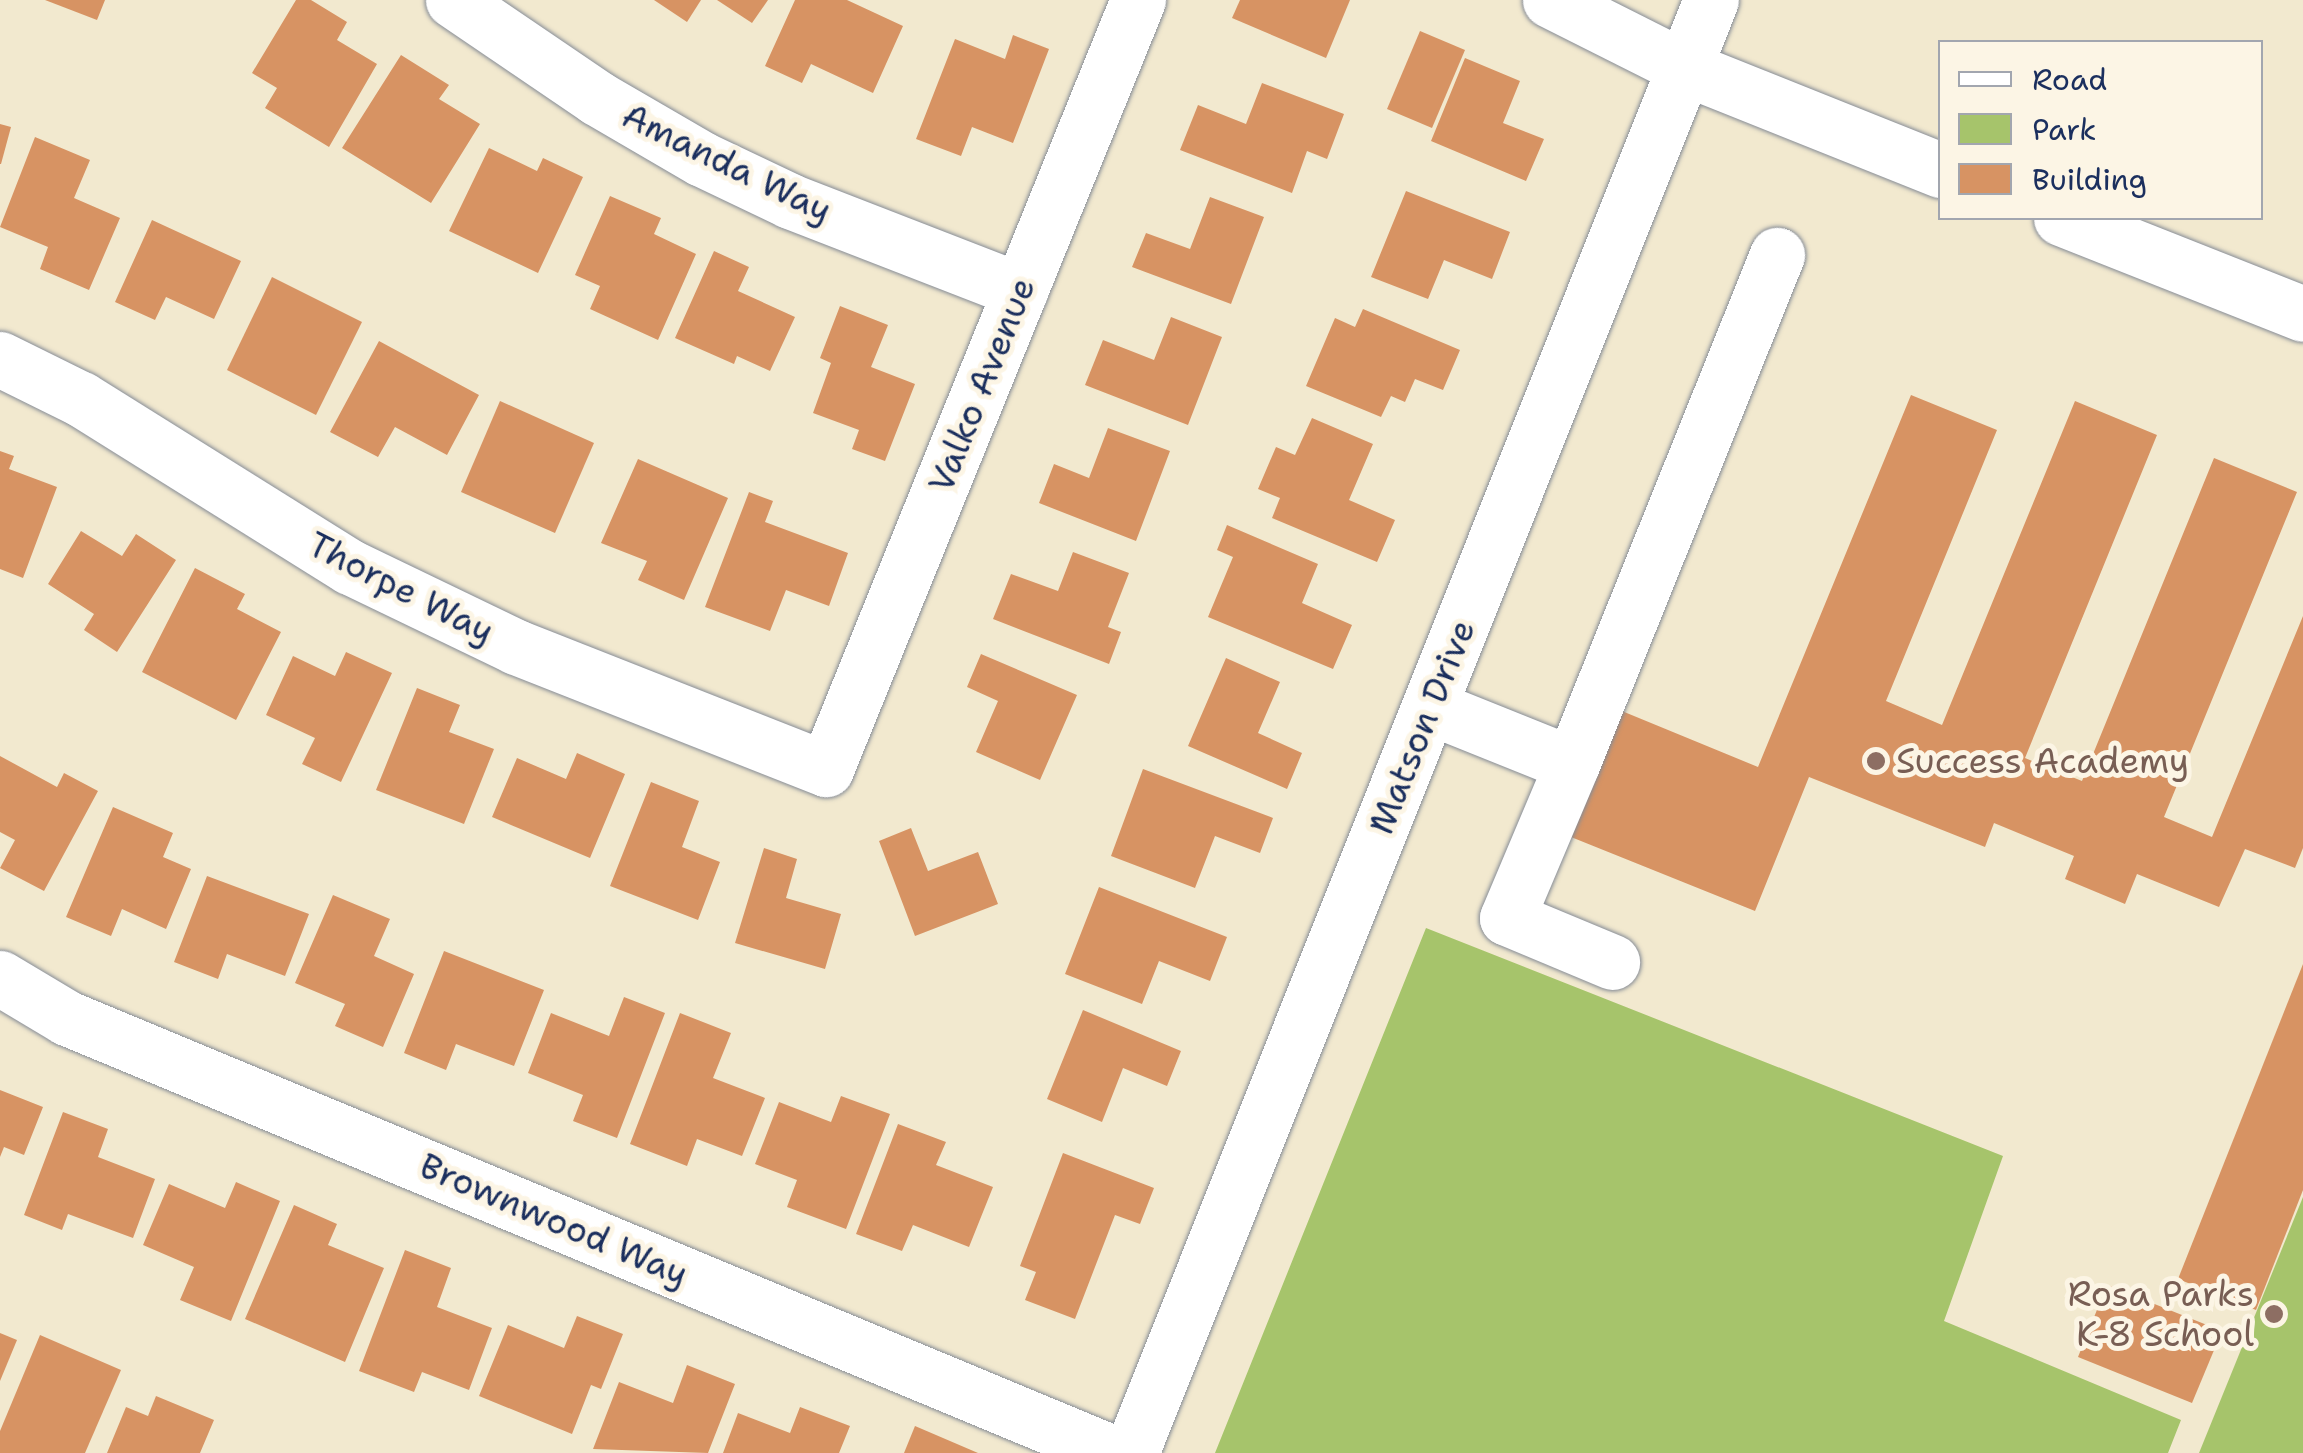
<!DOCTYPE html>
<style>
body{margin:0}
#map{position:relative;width:2303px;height:1453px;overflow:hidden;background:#f2e9cf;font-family:"Shantell Sans",sans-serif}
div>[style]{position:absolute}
.green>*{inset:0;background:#a6c46b}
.building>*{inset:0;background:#d79363}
.roads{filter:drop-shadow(0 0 2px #868c96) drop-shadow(0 0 2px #868c96)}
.minor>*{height:55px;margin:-27.5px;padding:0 27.5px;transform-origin:27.5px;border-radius:27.5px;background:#fff}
.dots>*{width:28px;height:28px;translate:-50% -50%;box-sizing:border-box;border:5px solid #fcf5e5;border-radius:50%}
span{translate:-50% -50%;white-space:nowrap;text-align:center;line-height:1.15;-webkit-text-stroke:10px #fcf5e5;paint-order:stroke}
.street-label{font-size:35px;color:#1b2f5e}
.education-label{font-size:35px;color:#785e54}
.left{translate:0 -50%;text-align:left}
.right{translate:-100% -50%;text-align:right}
.legend{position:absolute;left:1938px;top:40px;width:325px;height:180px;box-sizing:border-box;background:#fcf5e5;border:2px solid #a2a6af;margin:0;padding:12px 18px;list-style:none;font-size:30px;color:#1b2f5e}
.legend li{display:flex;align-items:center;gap:20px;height:50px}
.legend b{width:50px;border:2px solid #a2a6af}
</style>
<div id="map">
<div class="green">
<i style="clip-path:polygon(1426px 928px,2003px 1156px,1944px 1321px,2181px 1420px,2168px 1453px,1215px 1453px)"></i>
<i style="clip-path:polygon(2303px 1197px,2303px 1453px,2199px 1453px)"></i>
</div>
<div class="building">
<i style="clip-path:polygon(45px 0,105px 0,97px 20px)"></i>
<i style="clip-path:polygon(296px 0,311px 0,347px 22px,337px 40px,377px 64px,329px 147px,265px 108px,277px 88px,252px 73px)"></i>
<i style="clip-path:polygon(654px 0,701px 0,687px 22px)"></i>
<i style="clip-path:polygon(717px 0,768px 0,752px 23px)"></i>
<i style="clip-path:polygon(795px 0,847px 0,903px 26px,873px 93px,811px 64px,802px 83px,765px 66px)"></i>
<i style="clip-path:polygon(1240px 0,1350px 0,1326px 58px,1232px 18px)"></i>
<i style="clip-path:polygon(1420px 31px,1465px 50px,1432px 128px,1387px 109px)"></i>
<i style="clip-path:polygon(1013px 35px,1049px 49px,1013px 143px,972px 127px,961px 156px,916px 139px,955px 39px,1005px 59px)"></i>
<i style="clip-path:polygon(401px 55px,449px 85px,439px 99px,480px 124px,431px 203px,342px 148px)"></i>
<i style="clip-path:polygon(1465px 58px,1520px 81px,1503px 123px,1544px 139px,1526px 181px,1431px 141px)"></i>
<i style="clip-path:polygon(1262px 83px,1344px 114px,1327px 159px,1307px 151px,1292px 193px,1180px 150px,1198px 105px,1246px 124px)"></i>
<i style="clip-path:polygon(0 124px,11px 127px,1px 164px,0 164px)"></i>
<i style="clip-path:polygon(35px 137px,90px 160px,74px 198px,120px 218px,89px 290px,40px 269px,48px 247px,0 227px)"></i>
<i style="clip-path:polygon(489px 148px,537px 171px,543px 158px,583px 177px,538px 273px,449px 231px)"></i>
<i style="clip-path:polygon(1406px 191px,1510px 232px,1492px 279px,1444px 260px,1428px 299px,1371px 277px)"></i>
<i style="clip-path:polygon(610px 196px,661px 218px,654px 234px,696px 254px,658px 340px,590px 309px,600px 286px,575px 275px)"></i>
<i style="clip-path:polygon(1210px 197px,1264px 217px,1231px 304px,1132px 267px,1146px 233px,1190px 249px)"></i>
<i style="clip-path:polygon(152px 220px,241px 261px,214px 319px,166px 297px,155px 320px,115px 302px)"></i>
<i style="clip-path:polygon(714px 251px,749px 267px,738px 291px,795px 317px,770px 371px,737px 356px,734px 364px,675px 338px)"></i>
<i style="clip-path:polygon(272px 277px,362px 322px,316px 415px,227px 370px)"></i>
<i style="clip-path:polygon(840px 306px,888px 325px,871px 367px,915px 384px,885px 461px,852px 449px,859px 430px,813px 413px,831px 363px,820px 358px)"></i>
<i style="clip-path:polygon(1363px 309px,1460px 350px,1443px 390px,1415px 379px,1405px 402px,1391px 396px,1381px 417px,1306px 386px,1335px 318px,1355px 327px)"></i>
<i style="clip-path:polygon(1171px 317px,1222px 337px,1188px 425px,1085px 385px,1103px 340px,1154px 360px)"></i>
<i style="clip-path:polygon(379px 341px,479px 395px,447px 455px,395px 427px,378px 457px,330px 432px)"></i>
<i style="clip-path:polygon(1911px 395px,1997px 430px,1886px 701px,1942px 725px,2075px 401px,2157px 435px,2025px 758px,2082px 781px,2214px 458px,2297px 492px,2164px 817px,2212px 837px,2303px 616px,2303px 848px,2295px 868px,2245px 849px,2219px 907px,2137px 874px,2125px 904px,2065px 879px,2074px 856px,1994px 823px,1985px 847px,1809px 777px,1755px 911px,1566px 835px,1617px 709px,1758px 767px)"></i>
<i style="clip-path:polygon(500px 401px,594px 443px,555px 533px,461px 492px)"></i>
<i style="clip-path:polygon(1312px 418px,1373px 444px,1349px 500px,1395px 520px,1377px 562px,1272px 518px,1280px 498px,1258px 489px,1276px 447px,1295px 455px)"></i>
<i style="clip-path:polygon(1108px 428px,1170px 451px,1136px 541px,1039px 503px,1054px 464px,1089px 478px)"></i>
<i style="clip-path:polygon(0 451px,14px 456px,9px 469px,57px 487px,23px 578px,0 569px)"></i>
<i style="clip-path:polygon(638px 459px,728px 498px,684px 600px,638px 580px,647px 561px,601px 543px)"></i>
<i style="clip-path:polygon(749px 492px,773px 501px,765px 522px,848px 553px,829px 606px,786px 590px,770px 631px,705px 607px)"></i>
<i style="clip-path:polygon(1227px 525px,1318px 564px,1302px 603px,1352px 625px,1333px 669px,1208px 617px,1233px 557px,1217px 550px)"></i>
<i style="clip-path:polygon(81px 531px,122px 556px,136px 534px,176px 560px,117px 652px,84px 630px,94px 614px,48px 584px)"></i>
<i style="clip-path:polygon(1073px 552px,1129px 573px,1108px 627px,1121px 632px,1109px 664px,993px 619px,1011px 574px,1058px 591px)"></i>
<i style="clip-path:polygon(195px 568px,245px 594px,237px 609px,281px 632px,236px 720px,142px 672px)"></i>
<i style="clip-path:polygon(346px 652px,392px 673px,341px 782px,302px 764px,315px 738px,266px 715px,293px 656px,335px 676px)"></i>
<i style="clip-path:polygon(981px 654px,1077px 695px,1040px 780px,976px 752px,998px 701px,967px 687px)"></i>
<i style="clip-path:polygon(1226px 658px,1280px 682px,1258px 733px,1302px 753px,1287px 789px,1188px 746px)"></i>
<i style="clip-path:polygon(417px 688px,460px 705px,449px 732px,494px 749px,464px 824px,376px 790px)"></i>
<i style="clip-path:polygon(577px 753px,625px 774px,590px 858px,492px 817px,517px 758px,566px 779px)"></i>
<i style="clip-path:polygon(0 756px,57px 787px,64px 773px,98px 791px,44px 891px,0 868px,15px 840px,0 832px)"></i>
<i style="clip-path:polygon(1143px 769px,1273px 818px,1260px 853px,1215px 836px,1195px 888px,1111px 856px)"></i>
<i style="clip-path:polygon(651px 782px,699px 801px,682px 847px,720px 862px,698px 920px,610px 886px)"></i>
<i style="clip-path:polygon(113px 807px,173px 833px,163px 857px,191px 869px,166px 929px,122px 909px,111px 936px,66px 917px)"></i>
<i style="clip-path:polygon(911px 828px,928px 871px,978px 852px,998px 904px,915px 936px,879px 841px)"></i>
<i style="clip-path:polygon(764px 848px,797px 859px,786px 898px,841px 914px,825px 969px,735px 943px)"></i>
<i style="clip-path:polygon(207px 876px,309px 914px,285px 976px,227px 954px,218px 979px,174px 962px)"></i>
<i style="clip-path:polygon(1099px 887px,1227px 937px,1210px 981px,1159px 961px,1142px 1004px,1065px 974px)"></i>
<i style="clip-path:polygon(333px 895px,390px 919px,374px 956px,414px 974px,383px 1047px,335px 1026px,345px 1004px,295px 983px)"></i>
<i style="clip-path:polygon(444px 951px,544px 990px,514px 1066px,456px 1044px,446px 1070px,404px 1053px)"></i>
<i style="clip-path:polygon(2303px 964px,2303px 1190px,2256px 1310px,2178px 1279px)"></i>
<i style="clip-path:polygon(624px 997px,665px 1013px,617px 1138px,573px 1121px,583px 1095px,528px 1073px,551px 1013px,609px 1036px)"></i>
<i style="clip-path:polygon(1083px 1010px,1181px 1051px,1167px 1086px,1123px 1068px,1102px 1122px,1047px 1099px)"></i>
<i style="clip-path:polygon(680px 1013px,731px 1033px,713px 1078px,765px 1098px,742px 1156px,697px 1139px,687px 1166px,630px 1144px)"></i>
<i style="clip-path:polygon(0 1090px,43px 1107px,24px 1155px,4px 1147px,0 1157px)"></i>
<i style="clip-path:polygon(841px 1096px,890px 1114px,846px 1229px,787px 1207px,797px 1180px,755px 1164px,779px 1102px,831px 1122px)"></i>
<i style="clip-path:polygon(63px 1112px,108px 1129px,98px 1157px,155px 1179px,133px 1238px,68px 1214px,62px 1230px,24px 1215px)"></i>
<i style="clip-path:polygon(898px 1124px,946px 1142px,936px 1165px,993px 1187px,969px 1247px,913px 1225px,902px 1251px,856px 1234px)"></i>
<i style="clip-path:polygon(1063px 1153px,1154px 1188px,1140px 1224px,1115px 1215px,1075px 1319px,1025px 1300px,1036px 1272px,1020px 1266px)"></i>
<i style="clip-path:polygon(236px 1182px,280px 1201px,231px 1321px,180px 1300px,194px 1267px,143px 1245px,169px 1184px,225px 1208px)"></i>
<i style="clip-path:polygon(294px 1205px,337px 1224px,328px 1245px,384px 1268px,345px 1362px,245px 1319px)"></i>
<i style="clip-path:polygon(405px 1250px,451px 1268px,437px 1307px,492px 1328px,469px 1390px,422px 1372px,414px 1392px,359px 1371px)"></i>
<i style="clip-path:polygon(2107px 1285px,2222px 1331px,2192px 1403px,2078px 1357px)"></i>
<i style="clip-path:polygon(577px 1316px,623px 1334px,601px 1389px,591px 1385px,572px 1434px,479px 1396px,508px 1325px,564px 1348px)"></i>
<i style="clip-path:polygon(0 1333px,17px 1340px,0 1381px)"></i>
<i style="clip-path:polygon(40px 1335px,121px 1370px,85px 1453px,0 1453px,0 1431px)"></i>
<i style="clip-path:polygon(687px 1365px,735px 1384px,708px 1453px,593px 1449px,619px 1382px,673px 1403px)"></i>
<i style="clip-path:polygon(156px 1396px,214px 1420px,200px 1453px,107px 1453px,126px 1407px,148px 1416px)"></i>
<i style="clip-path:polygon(800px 1407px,850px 1426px,839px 1453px,723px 1453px,738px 1413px,790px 1433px)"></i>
<i style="clip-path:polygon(915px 1426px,978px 1453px,904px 1453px)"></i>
</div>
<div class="roads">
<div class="minor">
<i style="left:453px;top:0;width:174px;rotate:34.2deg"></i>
<i style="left:597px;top:98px;width:121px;rotate:30.2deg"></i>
<i style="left:702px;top:159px;width:98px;rotate:25.5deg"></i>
<i style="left:790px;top:201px;width:247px;rotate:21.2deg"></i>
<i style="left:1550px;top:0;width:151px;rotate:26.7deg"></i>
<i style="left:1685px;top:68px;width:275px;rotate:21.8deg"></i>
<i style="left:2061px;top:218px;width:260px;rotate:21.6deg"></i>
<i style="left:0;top:359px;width:90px;rotate:26.3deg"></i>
<i style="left:81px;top:399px;width:317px;rotate:32deg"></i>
<i style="left:350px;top:567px;width:184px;rotate:25.7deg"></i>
<i style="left:516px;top:647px;width:333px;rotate:21.5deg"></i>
<i style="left:826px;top:769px;width:830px;rotate:-67.92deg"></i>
<i style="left:1430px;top:707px;width:153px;rotate:21.9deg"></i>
<i style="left:1572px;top:764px;width:167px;rotate:112.9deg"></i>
<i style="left:1507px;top:918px;width:114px;rotate:22.7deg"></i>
<i style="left:1572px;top:764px;width:549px;rotate:-68.06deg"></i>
<i style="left:0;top:978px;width:78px;rotate:30.8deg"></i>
<i style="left:67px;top:1018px;width:1133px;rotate:22.58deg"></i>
<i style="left:1131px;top:1453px;width:1564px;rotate:-68.24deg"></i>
</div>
</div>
<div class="dots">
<i style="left:1876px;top:761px;background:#8d6e63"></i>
<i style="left:2274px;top:1314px;background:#8d6e63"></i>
</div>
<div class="street-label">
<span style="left:727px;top:163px;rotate:26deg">Amanda Way</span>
<span style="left:982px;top:385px;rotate:-68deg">Valko Avenue</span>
<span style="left:401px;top:588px;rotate:27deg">Thorpe Way</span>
<span style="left:1422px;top:727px;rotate:-68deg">Matson Drive</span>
<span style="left:554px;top:1220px;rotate:23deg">Brownwood Way</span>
</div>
<div class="education-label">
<span class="left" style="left:1896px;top:761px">Success Academy</span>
<span class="right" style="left:2254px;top:1314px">Rosa Parks<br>K-8 School</span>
</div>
<ul class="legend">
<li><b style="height:12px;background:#fff"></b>Road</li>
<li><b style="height:28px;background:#a6c46b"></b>Park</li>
<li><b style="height:28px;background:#d79363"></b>Building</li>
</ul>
</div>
